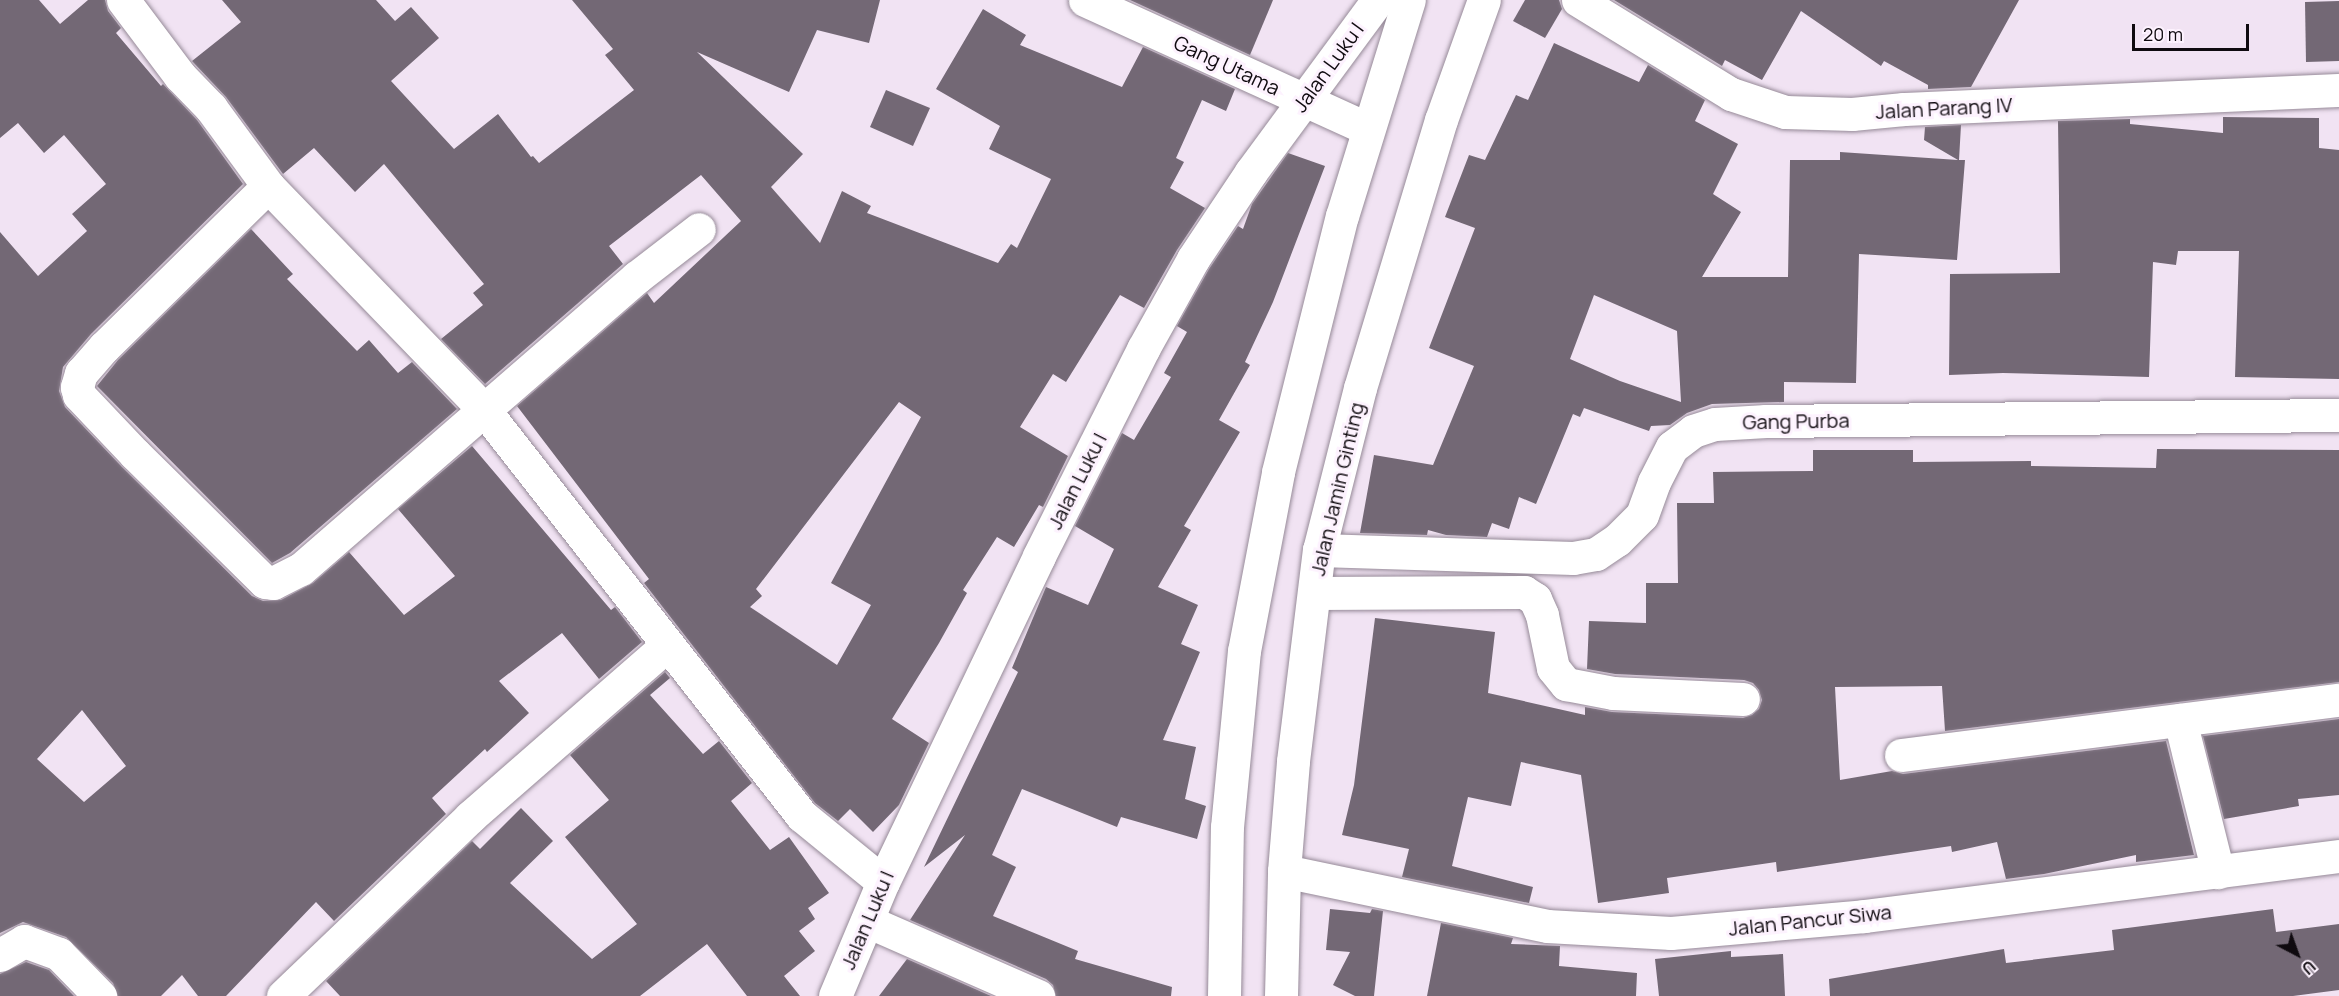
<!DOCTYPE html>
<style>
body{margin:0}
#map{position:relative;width:2339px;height:996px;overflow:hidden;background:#f1e3f3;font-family:Manrope,sans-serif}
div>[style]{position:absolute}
.building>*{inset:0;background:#736875}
.roads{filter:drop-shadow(0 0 2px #968a98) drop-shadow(0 0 2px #968a98)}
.minor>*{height:33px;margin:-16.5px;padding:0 16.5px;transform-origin:16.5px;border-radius:16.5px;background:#fff}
.highway>*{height:33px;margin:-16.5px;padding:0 16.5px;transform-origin:16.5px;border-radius:16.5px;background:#fff}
span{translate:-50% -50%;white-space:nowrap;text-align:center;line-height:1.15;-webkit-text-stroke:6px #fdf2fe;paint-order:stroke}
.street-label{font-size:20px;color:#0f0a0f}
.north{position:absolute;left:2267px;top:924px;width:60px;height:60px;-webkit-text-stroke:4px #fdf2fe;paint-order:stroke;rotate:139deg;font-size:16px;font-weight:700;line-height:24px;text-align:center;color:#0f0a0f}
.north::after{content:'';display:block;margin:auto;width:21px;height:27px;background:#0f0a0f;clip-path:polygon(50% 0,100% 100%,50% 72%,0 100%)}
.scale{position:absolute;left:2132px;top:24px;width:117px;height:27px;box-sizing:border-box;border:3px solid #0f0a0f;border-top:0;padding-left:8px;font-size:18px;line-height:21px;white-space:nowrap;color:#0f0a0f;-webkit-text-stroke:4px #fdf2fe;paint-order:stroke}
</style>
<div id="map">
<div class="building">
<i style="clip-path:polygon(evenodd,0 0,39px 0,60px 24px,88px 0,105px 0,108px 11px,121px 28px,116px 33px,161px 86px,163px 84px,197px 120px,243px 184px,91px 334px,63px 367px,59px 391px,65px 407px,122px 467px,252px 596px,263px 601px,281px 600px,313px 583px,349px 552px,404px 615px,455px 576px,398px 509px,472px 446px,611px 610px,615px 607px,642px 642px,599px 679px,562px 633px,499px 681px,529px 713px,487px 752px,485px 749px,432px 798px,446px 814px,334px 921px,316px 902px,226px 996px,198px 996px,182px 975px,161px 996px,118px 996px,113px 983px,66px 937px,23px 922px,0 933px,0 232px,38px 276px,87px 231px,72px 214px,106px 184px,64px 135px,44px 153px,18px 123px,0 138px,0 0,82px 710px,126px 766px,84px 802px,37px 759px,82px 710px)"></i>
<i style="clip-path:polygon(evenodd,222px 0,376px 0,395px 21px,411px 7px,439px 38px,391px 81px,454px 149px,498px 114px,531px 157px,533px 156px,539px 163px,634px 90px,605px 55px,613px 49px,572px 0,880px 0,869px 43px,817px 30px,789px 92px,697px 52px,803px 154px,771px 187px,820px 243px,842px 191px,871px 206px,867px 213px,998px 263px,1011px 244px,1017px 248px,1051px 179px,989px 149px,1000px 126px,936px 89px,983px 9px,1026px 35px,1020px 45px,1122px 87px,1143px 47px,1235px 89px,1226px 111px,1202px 100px,1176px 158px,1184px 162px,1170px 188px,1205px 208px,1177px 250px,1144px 308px,1120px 295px,1066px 382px,1053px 374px,1020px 427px,1068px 456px,1043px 507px,1039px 505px,1014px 547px,997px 537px,963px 590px,967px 593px,939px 643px,892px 719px,929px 743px,899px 805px,873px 832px,850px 809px,838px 821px,815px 803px,644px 583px,649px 579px,517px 406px,647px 293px,654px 303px,741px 221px,701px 175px,609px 246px,623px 264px,485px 384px,441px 339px,483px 305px,473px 293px,484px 284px,384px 164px,355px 192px,314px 148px,283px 174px,226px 97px,192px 61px,241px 22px,222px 0,899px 402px,921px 417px,831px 583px,871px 605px,837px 665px,750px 607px,762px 596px,756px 589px,899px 402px)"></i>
<i style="clip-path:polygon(1130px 0,1273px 0,1250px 55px)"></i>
<i style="clip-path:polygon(1525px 0,1559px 0,1562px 9px,1545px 38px,1513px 21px)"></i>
<i style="clip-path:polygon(1614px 0,2019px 0,1971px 87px,1928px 89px,1928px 85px,1884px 61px,1881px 66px,1801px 11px,1762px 80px,1725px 60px,1722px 66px)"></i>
<i style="clip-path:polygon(2339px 1px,2339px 61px,2306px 62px,2305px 2px)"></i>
<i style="clip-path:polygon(evenodd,1554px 43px,1639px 82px,1648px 65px,1705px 100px,1695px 121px,1738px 144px,1713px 194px,1741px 212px,1702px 277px,1788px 277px,1790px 160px,1840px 160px,1840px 152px,1958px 160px,1924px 140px,1925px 127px,1961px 125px,1959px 160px,1965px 160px,1957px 260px,1859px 254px,1856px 383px,1784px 382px,1784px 402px,1712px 404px,1687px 413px,1670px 425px,1651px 426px,1649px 431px,1584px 408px,1580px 417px,1573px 414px,1536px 504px,1519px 497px,1509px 529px,1492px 523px,1487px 537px,1446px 535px,1428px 530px,1427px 535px,1360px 533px,1374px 455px,1433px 465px,1474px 366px,1429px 348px,1475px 228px,1445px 217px,1469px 155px,1485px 160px,1516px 95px,1528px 100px,1554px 43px,1594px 295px,1677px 331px,1681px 402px,1620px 381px,1570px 359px,1594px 295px)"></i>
<i style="clip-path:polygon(886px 90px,930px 108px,913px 146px,870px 127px)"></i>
<i style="clip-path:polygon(2223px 117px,2319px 118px,2319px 148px,2339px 150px,2339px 379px,2235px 377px,2239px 251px,2178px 251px,2176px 265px,2153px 262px,2149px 377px,2003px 373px,1949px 375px,1950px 274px,2060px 273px,2058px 121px,2130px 119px,2130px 124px,2223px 133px)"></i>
<i style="clip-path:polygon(1288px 153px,1325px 166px,1273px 302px,1245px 362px,1250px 365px,1219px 420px,1240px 432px,1184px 526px,1191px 530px,1158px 587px,1198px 605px,1181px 644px,1200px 652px,1163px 740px,1196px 747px,1185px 799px,1206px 806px,1197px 839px,1121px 817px,1117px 827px,1022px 789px,992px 855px,1016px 867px,993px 916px,1078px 951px,1075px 959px,1172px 987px,1171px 996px,1056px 996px,1053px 985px,1046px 979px,910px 920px,965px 835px,924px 867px,1018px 672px,1012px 668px,1046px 587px,1088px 605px,1114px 549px,1075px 526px,1122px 433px,1134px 440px,1171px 377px,1164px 373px,1187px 332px,1177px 326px,1209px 269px,1238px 226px,1243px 229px,1252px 204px)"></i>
<i style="clip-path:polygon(251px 229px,293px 274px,287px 279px,357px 351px,369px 340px,398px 373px,412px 362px,457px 409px,290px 553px,272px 563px,97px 386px,118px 360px)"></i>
<i style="clip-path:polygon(2157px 449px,2339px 450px,2339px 682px,1945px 731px,1942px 686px,1835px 687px,1840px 780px,1892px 771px,1903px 774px,2166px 741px,2194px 855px,2136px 862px,2136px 855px,2044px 874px,2006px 879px,1997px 842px,1952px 852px,1951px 846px,1777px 872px,1776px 862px,1667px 878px,1669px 893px,1598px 903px,1581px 775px,1521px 762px,1511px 806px,1468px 797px,1452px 866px,1533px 887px,1529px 903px,1402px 877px,1409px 849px,1342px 835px,1354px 785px,1375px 618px,1495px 632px,1488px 693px,1585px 715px,1585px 707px,1612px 712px,1743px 718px,1752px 715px,1759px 709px,1762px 700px,1759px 690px,1753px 683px,1744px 680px,1615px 674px,1587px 669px,1589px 621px,1646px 623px,1646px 583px,1678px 583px,1677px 503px,1714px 503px,1713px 472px,1813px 471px,1813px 450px,1913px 450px,1913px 462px,2031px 461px,2031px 466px,2156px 468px)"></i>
<i style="clip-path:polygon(665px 672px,670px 678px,650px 695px,703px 754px,719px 741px,752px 783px,731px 801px,770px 850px,789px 837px,829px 893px,808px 908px,815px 919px,799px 931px,815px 951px,784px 976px,800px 996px,747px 996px,707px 944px,640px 996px,340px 996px,326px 981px,472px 841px,480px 849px,521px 808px,553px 841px,510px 883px,592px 959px,637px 924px,565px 837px,609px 800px,570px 755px)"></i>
<i style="clip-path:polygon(2339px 719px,2339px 795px,2298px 799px,2299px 806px,2224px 819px,2203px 736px)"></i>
<i style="clip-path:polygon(1330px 909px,1370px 913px,1372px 909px,1383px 911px,1374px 996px,1355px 996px,1333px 985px,1350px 952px,1326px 950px)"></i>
<i style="clip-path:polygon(2273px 909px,2276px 932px,2339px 924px,2339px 990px,2293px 996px,1830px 996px,1829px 979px,2004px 949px,2006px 963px,2114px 950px,2112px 930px)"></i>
<i style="clip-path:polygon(1441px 923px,1513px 938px,1511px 944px,1560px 946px,1559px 966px,1637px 973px,1636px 996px,1427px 996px)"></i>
<i style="clip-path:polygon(1731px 951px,1731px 957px,1783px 954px,1785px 996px,1659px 996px,1655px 959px)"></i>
<i style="clip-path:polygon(907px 959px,991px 996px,879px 996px)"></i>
<i style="clip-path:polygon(26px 962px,49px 970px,74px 996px,0 996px,0 974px)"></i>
</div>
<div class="roads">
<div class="minor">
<i style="left:123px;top:0;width:95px;rotate:53.1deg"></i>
<i style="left:180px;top:76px;width:45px;rotate:45.9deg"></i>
<i style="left:211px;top:108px;width:97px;rotate:53.8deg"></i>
<i style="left:268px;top:186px;width:313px;rotate:46deg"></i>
<i style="left:485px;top:411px;width:514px;rotate:51.95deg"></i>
<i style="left:802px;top:816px;width:104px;rotate:39.2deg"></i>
<i style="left:1085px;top:0;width:311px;rotate:24.5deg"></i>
<i style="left:1578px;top:0;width:180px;rotate:31.6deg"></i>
<i style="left:1731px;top:94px;width:57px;rotate:18.4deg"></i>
<i style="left:1785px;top:112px;width:67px;rotate:1.7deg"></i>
<i style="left:1852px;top:114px;width:52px;rotate:-5.5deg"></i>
<i style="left:1904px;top:109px;width:435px;rotate:-2.5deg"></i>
<i style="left:268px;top:186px;width:230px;rotate:135.5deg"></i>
<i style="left:104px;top:347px;width:35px;rotate:131deg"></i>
<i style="left:81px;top:373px;width:15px;rotate:106deg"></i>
<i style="left:77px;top:387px;width:8px;rotate:76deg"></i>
<i style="left:79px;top:395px;width:81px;rotate:46.5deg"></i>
<i style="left:135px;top:454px;width:182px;rotate:44.6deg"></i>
<i style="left:265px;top:582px;width:8px;rotate:7deg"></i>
<i style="left:273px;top:583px;width:31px;rotate:-27deg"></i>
<i style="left:301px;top:569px;width:445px;rotate:-41deg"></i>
<i style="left:637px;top:277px;width:78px;rotate:-37.7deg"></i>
<i style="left:1319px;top:550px;width:254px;rotate:1.8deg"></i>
<i style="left:1573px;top:558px;width:23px;rotate:-10deg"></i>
<i style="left:1596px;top:554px;width:25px;rotate:-34deg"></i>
<i style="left:1617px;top:540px;width:35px;rotate:-45deg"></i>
<i style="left:1642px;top:515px;width:35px;rotate:-70deg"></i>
<i style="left:1654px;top:482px;width:39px;rotate:-63deg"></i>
<i style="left:1672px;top:447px;width:26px;rotate:-37deg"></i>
<i style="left:1693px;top:431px;width:23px;rotate:-18deg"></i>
<i style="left:1715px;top:424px;width:51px;rotate:-3.4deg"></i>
<i style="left:1766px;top:421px;width:573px;rotate:-0.6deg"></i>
<i style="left:1314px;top:593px;width:210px;rotate:-0.3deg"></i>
<i style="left:1524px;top:592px;width:13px;rotate:32deg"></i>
<i style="left:1535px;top:599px;width:17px;rotate:66deg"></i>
<i style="left:1542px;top:615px;width:54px;rotate:78.3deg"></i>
<i style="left:1553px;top:668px;width:21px;rotate:51deg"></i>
<i style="left:1566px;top:684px;width:48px;rotate:10.8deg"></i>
<i style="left:1613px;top:693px;width:130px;rotate:2.6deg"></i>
<i style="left:2180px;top:720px;width:157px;rotate:76deg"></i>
<i style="left:1901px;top:755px;width:441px;rotate:-7.2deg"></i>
<i style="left:1284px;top:871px;width:269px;rotate:11.8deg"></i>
<i style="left:1547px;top:926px;width:124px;rotate:3.2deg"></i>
<i style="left:1671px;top:933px;width:194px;rotate:-5deg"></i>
<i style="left:1864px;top:916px;width:479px;rotate:-7.2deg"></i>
<i style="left:867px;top:921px;width:187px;rotate:23.7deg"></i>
<i style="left:0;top:955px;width:28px;rotate:-30deg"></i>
<i style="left:24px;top:941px;width:37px;rotate:20deg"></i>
<i style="left:59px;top:954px;width:59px;rotate:45.7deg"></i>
<i style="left:283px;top:996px;width:259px;rotate:-43.7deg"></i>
<i style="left:470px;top:817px;width:262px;rotate:-41.1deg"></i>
<i style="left:835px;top:996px;width:124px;rotate:-67.2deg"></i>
<i style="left:883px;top:882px;width:361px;rotate:-64.4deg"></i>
<i style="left:1039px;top:556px;width:232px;rotate:-63.3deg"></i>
<i style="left:1143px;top:349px;width:103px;rotate:-60.9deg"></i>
<i style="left:1193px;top:259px;width:105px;rotate:-56.3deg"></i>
<i style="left:1251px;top:172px;width:214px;rotate:-53.6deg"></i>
</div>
<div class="highway">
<i style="left:1224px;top:996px;width:169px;rotate:-89deg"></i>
<i style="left:1227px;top:827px;width:177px;rotate:-84.5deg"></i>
<i style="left:1244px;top:651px;width:182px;rotate:-79.2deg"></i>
<i style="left:1278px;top:472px;width:264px;rotate:-76deg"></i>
<i style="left:1342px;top:216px;width:226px;rotate:-72.8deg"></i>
<i style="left:1281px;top:996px;width:125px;rotate:-88.6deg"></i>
<i style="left:1284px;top:871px;width:110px;rotate:-85.3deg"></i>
<i style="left:1293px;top:761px;width:213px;rotate:-83deg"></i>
<i style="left:1319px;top:550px;width:167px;rotate:-75.8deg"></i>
<i style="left:1360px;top:388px;width:280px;rotate:-73.2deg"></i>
<i style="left:1441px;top:120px;width:127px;rotate:-70.3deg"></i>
</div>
</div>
<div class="street-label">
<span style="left:1227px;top:65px;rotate:25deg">Gang Utama</span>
<span style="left:1328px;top:67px;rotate:-54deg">Jalan Luku I</span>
<span style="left:1944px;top:108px;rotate:-3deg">Jalan Parang IV</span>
<span style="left:1796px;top:421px;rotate:-1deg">Gang Purba</span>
<span style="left:1077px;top:481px;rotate:-63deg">Jalan Luku I</span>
<span style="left:1337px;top:489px;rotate:-77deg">Jalan Jamin Ginting</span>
<span style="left:867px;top:920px;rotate:-67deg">Jalan Luku I</span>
<span style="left:1810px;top:920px;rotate:-6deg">Jalan Pancur Siwa</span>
</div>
<div class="north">U</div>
<div class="scale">20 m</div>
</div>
